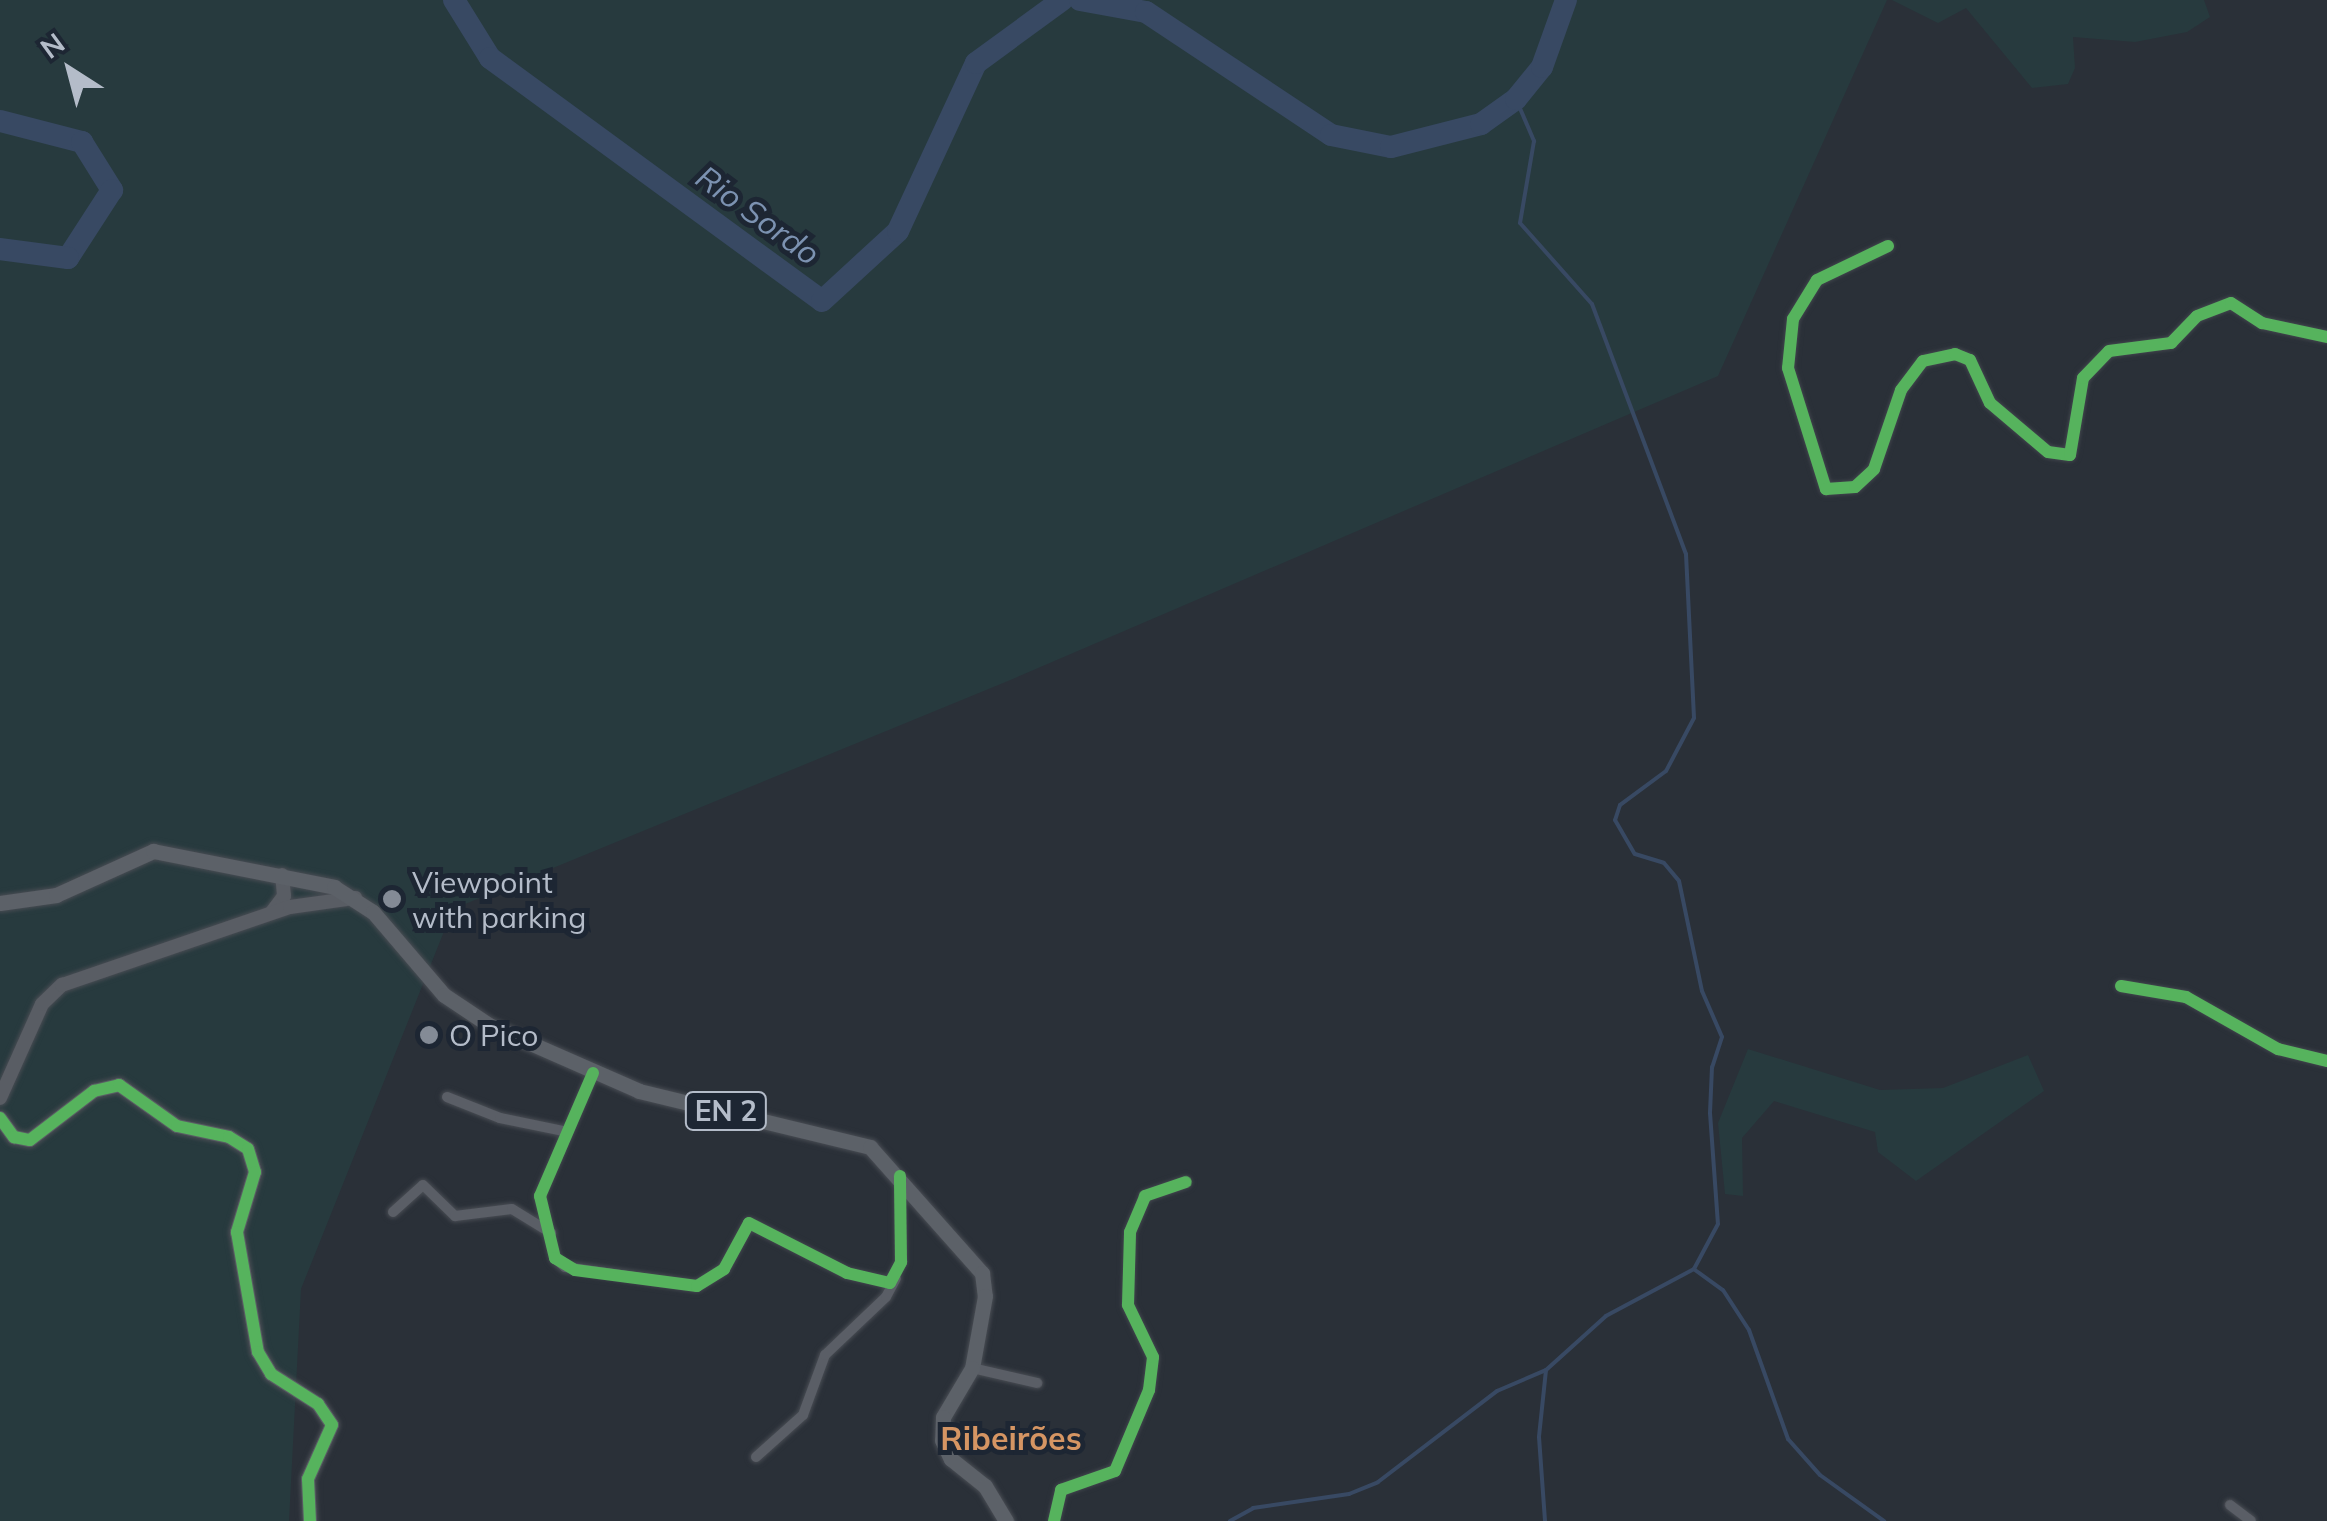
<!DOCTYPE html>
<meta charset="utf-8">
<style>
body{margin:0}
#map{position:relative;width:2327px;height:1521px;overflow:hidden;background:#2a3038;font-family:Mulish,sans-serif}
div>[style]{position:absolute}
.green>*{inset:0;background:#273a3e}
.stream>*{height:4px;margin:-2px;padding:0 2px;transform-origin:2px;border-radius:2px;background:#384963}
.river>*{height:22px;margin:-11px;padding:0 11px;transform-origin:11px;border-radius:11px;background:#384963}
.roads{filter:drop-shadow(0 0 2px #484c53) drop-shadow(0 0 2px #484c53)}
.street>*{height:10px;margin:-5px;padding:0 5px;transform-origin:5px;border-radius:5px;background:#5a5e66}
.secondary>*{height:14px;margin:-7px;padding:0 7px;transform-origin:7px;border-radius:7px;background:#595d64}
.primary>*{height:15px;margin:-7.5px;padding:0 7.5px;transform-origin:7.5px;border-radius:7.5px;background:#5c6168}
.cycleway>*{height:12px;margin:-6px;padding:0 6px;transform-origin:6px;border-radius:6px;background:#56b35d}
.dots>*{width:28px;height:28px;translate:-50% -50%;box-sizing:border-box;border:5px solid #1d2633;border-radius:50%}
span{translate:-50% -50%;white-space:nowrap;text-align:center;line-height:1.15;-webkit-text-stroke:10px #1d2633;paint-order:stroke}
.shield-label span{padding:2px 8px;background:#1d2633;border:2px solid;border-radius:8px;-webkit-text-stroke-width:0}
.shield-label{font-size:28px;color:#b4bcc9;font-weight:700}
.poi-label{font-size:30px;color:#b4bcc9}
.left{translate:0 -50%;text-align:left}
.water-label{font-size:32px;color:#7c92b1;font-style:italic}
.neighbourhood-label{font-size:32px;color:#d59563;font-weight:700}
.north{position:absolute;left:20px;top:20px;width:100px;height:100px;-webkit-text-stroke:8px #1d2633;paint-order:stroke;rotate:324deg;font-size:28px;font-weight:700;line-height:40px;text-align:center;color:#b4bcc9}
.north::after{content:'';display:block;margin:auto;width:35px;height:45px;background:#b4bcc9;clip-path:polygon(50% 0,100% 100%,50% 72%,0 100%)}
</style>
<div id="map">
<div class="green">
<i style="clip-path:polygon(0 0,1887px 0,1718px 376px,1008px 681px,453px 909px,301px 1289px,289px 1521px,0 1521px)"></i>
<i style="clip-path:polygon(1892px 0,2204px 0,2210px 17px,2187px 32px,2135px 42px,2073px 37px,2075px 68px,2068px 84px,2032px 88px,1966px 8px,1938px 23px)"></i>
<i style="clip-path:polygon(1748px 1049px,1880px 1090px,1943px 1088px,2028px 1055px,2044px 1091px,1916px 1181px,1878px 1152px,1875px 1132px,1774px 1101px,1742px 1138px,1743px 1196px,1725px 1194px,1718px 1123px)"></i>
</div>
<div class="stream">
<i style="left:1516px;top:99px;width:46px;rotate:66.8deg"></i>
<i style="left:1534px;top:141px;width:83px;rotate:99.7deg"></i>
<i style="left:1520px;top:223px;width:108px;rotate:48.4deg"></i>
<i style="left:1592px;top:304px;width:267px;rotate:69.4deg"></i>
<i style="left:1686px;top:554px;width:164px;rotate:87.2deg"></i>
<i style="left:1694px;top:718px;width:60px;rotate:117.8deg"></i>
<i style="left:1666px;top:771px;width:57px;rotate:143.5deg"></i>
<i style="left:1620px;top:805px;width:16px;rotate:108deg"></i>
<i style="left:1615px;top:820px;width:39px;rotate:60deg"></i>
<i style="left:1635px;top:854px;width:30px;rotate:17deg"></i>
<i style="left:1664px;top:863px;width:23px;rotate:50deg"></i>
<i style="left:1679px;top:881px;width:112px;rotate:78.2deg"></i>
<i style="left:1702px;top:991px;width:50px;rotate:66.5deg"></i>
<i style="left:1722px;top:1037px;width:32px;rotate:108deg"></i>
<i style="left:1712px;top:1067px;width:46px;rotate:92.5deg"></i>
<i style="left:1710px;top:1113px;width:111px;rotate:85.9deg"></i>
<i style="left:1718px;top:1224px;width:51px;rotate:118.1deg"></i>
<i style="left:1694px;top:1269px;width:100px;rotate:151.9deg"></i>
<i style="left:1606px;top:1316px;width:81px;rotate:138deg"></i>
<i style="left:1546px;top:1370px;width:67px;rotate:96deg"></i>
<i style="left:1539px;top:1437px;width:84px;rotate:85.9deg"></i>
<i style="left:1695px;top:1270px;width:34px;rotate:36deg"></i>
<i style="left:1723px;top:1290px;width:48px;rotate:57deg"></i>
<i style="left:1749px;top:1330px;width:116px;rotate:70.3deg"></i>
<i style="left:1788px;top:1439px;width:48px;rotate:48.4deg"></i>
<i style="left:1820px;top:1475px;width:79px;rotate:35.7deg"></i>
<i style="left:1230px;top:1521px;width:26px;rotate:-29deg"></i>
<i style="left:1253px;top:1508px;width:97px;rotate:-8.3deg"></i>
<i style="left:1349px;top:1494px;width:31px;rotate:-22deg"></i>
<i style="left:1378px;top:1482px;width:150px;rotate:-37.4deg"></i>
<i style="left:1497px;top:1391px;width:53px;rotate:-23.2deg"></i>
</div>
<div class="river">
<i style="left:454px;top:0;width:68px;rotate:58.2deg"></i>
<i style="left:490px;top:58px;width:411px;rotate:36.2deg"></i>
<i style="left:822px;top:301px;width:103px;rotate:-42.6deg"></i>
<i style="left:898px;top:231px;width:185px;rotate:-65.1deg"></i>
<i style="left:976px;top:63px;width:107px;rotate:-36.2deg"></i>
<i style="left:1080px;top:0;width:67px;rotate:10.3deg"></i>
<i style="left:1146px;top:12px;width:222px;rotate:33.6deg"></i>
<i style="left:1331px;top:135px;width:61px;rotate:11.3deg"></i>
<i style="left:1391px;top:147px;width:93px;rotate:-14.3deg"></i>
<i style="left:1481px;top:124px;width:43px;rotate:-35.5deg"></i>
<i style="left:1516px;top:99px;width:41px;rotate:-50.9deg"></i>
<i style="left:1542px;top:67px;width:71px;rotate:-70.3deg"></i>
<i style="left:0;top:121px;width:85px;rotate:14.4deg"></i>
<i style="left:82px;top:142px;width:57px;rotate:58deg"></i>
<i style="left:112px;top:190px;width:81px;rotate:122.9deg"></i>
<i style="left:68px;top:258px;width:69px;rotate:-172.5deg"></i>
</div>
<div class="roads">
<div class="street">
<i style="left:1888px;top:246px;width:79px;rotate:154.4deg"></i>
<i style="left:1817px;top:280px;width:46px;rotate:121.6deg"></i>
<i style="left:1793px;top:319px;width:49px;rotate:95.8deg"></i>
<i style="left:1788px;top:368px;width:127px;rotate:72.6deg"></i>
<i style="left:1826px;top:489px;width:29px;rotate:-4deg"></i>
<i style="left:1855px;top:487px;width:26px;rotate:-43deg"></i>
<i style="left:1874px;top:469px;width:83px;rotate:-71.1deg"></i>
<i style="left:1901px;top:390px;width:36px;rotate:-53deg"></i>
<i style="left:1923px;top:361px;width:33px;rotate:-12deg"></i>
<i style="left:1955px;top:354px;width:16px;rotate:22deg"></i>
<i style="left:1970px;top:360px;width:47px;rotate:65.1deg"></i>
<i style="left:1990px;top:403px;width:76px;rotate:40.2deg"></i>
<i style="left:2048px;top:452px;width:22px;rotate:8deg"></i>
<i style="left:2070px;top:455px;width:78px;rotate:-80.4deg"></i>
<i style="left:2083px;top:378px;width:37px;rotate:-46deg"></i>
<i style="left:2109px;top:351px;width:63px;rotate:-7.4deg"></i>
<i style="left:2171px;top:343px;width:37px;rotate:-46deg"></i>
<i style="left:2197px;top:316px;width:36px;rotate:-21deg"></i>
<i style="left:2231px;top:303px;width:37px;rotate:33deg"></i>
<i style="left:2262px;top:323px;width:66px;rotate:12.2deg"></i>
<i style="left:2121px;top:986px;width:66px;rotate:9.6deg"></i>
<i style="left:2186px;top:997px;width:106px;rotate:29.5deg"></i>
<i style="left:2278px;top:1049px;width:50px;rotate:13.8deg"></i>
<i style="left:593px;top:1073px;width:134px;rotate:113.3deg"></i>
<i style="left:540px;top:1196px;width:64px;rotate:76.4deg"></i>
<i style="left:555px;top:1258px;width:13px;rotate:42deg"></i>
<i style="left:565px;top:1267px;width:133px;rotate:8.2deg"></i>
<i style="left:697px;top:1286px;width:32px;rotate:-32deg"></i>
<i style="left:724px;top:1269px;width:52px;rotate:-61.5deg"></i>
<i style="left:749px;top:1223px;width:110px;rotate:27deg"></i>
<i style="left:847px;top:1273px;width:44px;rotate:13.1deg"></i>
<i style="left:890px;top:1283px;width:24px;rotate:-62deg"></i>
<i style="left:901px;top:1262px;width:80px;rotate:-90.7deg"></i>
<i style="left:447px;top:1097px;width:57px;rotate:21.6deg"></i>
<i style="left:500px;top:1118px;width:69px;rotate:11.6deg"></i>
<i style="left:393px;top:1212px;width:40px;rotate:-42deg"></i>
<i style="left:423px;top:1185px;width:45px;rotate:44.1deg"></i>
<i style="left:455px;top:1216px;width:57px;rotate:-7deg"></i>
<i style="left:512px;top:1209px;width:46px;rotate:31.6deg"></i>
<i style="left:972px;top:1368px;width:67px;rotate:13deg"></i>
<i style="left:756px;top:1457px;width:63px;rotate:-41.8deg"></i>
<i style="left:803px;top:1415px;width:64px;rotate:-69.9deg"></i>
<i style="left:825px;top:1355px;width:84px;rotate:-43.6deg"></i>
<i style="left:886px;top:1297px;width:21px;rotate:-62deg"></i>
<i style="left:2230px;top:1505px;width:26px;rotate:37deg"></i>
<i style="left:1054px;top:1521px;width:32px;rotate:-77deg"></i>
<i style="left:1061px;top:1490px;width:57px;rotate:-19.4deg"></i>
<i style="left:1115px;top:1471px;width:88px;rotate:-67.2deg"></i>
<i style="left:1149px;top:1390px;width:33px;rotate:-83deg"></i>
<i style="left:1153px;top:1357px;width:58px;rotate:-115.7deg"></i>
<i style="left:1128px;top:1305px;width:73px;rotate:-88.4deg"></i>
<i style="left:1130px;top:1232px;width:39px;rotate:-67deg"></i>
<i style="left:1145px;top:1196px;width:43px;rotate:-18.9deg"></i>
</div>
<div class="secondary">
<i style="left:272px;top:912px;width:20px;rotate:-53deg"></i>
<i style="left:284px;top:896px;width:21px;rotate:-95deg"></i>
<i style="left:0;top:1098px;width:103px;rotate:-65.9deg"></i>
<i style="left:42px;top:1004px;width:28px;rotate:-44deg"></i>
<i style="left:62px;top:985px;width:241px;rotate:-18.9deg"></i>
<i style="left:290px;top:907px;width:66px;rotate:-7.9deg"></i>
<i style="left:0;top:1118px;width:24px;rotate:54deg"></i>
<i style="left:14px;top:1137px;width:16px;rotate:11deg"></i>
<i style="left:30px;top:1140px;width:81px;rotate:-37.4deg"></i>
<i style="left:94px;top:1091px;width:26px;rotate:-13deg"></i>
<i style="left:119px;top:1085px;width:71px;rotate:35.3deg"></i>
<i style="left:177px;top:1126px;width:53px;rotate:11.9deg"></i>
<i style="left:229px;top:1137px;width:22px;rotate:32deg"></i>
<i style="left:248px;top:1149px;width:24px;rotate:73deg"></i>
<i style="left:255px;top:1172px;width:63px;rotate:106.7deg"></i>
<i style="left:237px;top:1232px;width:122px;rotate:80.1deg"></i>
<i style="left:258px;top:1352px;width:26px;rotate:59deg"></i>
<i style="left:271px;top:1374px;width:56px;rotate:32.6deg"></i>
<i style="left:318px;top:1404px;width:25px;rotate:56deg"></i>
<i style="left:332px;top:1425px;width:59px;rotate:114deg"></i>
<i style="left:308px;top:1479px;width:42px;rotate:87.3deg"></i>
</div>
<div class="primary">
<i style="left:0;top:903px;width:57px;rotate:-8.1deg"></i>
<i style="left:56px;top:895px;width:107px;rotate:-24.4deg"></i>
<i style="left:153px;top:851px;width:185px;rotate:11.2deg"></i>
<i style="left:334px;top:887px;width:46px;rotate:32.7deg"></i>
<i style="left:373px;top:912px;width:109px;rotate:49.5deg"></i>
<i style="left:444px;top:995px;width:54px;rotate:33.7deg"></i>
<i style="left:489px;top:1025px;width:164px;rotate:23.7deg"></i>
<i style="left:639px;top:1091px;width:238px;rotate:13.6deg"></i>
<i style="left:870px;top:1147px;width:169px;rotate:48.4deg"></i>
<i style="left:982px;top:1273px;width:23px;rotate:83deg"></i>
<i style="left:985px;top:1296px;width:73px;rotate:100.2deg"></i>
<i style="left:972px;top:1368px;width:57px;rotate:120.6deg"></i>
<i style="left:943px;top:1417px;width:23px;rotate:92deg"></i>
<i style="left:942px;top:1440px;width:21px;rotate:65deg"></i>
<i style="left:951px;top:1459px;width:43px;rotate:38.5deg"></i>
<i style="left:985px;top:1486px;width:41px;rotate:59deg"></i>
</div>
</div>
<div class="cycleway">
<i style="left:1888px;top:246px;width:79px;rotate:154.4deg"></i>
<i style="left:1817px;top:280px;width:46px;rotate:121.6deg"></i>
<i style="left:1793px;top:319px;width:49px;rotate:95.8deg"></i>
<i style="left:1788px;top:368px;width:127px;rotate:72.6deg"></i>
<i style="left:1826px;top:489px;width:29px;rotate:-4deg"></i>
<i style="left:1855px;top:487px;width:26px;rotate:-43deg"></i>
<i style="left:1874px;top:469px;width:83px;rotate:-71.1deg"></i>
<i style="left:1901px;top:390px;width:36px;rotate:-53deg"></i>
<i style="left:1923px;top:361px;width:33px;rotate:-12deg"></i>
<i style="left:1955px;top:354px;width:16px;rotate:22deg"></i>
<i style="left:1970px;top:360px;width:47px;rotate:65.1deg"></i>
<i style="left:1990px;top:403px;width:76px;rotate:40.2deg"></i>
<i style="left:2048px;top:452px;width:22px;rotate:8deg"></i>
<i style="left:2070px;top:455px;width:78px;rotate:-80.4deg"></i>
<i style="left:2083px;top:378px;width:37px;rotate:-46deg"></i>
<i style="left:2109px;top:351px;width:63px;rotate:-7.4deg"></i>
<i style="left:2171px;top:343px;width:37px;rotate:-46deg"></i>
<i style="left:2197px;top:316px;width:36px;rotate:-21deg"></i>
<i style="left:2231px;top:303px;width:37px;rotate:33deg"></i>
<i style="left:2262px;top:323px;width:66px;rotate:12.2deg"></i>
<i style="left:2121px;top:986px;width:66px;rotate:9.6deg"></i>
<i style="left:2186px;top:997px;width:106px;rotate:29.5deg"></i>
<i style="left:2278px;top:1049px;width:50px;rotate:13.8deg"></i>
<i style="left:593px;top:1073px;width:134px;rotate:113.3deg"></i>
<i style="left:540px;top:1196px;width:64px;rotate:76.4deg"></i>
<i style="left:555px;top:1258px;width:23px;rotate:31deg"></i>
<i style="left:575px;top:1270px;width:123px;rotate:7.5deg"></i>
<i style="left:697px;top:1286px;width:32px;rotate:-32deg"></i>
<i style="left:724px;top:1269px;width:52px;rotate:-61.5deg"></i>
<i style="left:749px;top:1223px;width:110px;rotate:27deg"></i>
<i style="left:847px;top:1273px;width:44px;rotate:13.1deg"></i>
<i style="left:890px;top:1283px;width:24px;rotate:-62deg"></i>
<i style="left:901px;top:1262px;width:86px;rotate:-90.7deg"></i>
<i style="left:0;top:1118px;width:24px;rotate:54deg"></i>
<i style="left:14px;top:1137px;width:16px;rotate:11deg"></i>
<i style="left:30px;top:1140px;width:81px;rotate:-37.4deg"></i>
<i style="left:94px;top:1091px;width:26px;rotate:-13deg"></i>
<i style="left:119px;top:1085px;width:71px;rotate:35.3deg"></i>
<i style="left:177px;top:1126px;width:53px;rotate:11.9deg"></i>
<i style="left:229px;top:1137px;width:22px;rotate:32deg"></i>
<i style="left:248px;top:1149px;width:24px;rotate:73deg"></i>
<i style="left:255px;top:1172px;width:63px;rotate:106.7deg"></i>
<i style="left:237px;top:1232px;width:122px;rotate:80.1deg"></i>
<i style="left:258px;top:1352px;width:26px;rotate:59deg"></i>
<i style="left:271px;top:1374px;width:56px;rotate:32.6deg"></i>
<i style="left:318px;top:1404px;width:25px;rotate:56deg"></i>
<i style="left:332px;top:1425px;width:59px;rotate:114deg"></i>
<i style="left:308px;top:1479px;width:42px;rotate:87.3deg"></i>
<i style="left:1054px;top:1521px;width:32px;rotate:-77deg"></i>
<i style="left:1061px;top:1490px;width:57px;rotate:-19.4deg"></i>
<i style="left:1115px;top:1471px;width:88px;rotate:-67.2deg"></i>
<i style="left:1149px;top:1390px;width:33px;rotate:-83deg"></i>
<i style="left:1153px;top:1357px;width:58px;rotate:-115.7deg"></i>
<i style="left:1128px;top:1305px;width:73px;rotate:-88.4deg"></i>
<i style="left:1130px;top:1232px;width:39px;rotate:-67deg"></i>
<i style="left:1145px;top:1196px;width:43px;rotate:-18.9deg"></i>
</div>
<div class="dots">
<i style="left:392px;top:899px;background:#848b96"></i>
<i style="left:429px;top:1035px;background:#848b96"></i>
</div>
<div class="shield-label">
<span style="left:726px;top:1111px">EN 2</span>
</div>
<div class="poi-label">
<span class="left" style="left:412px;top:899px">Viewpoint<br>with parking</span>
<span class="left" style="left:449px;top:1035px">O Pico</span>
</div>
<div class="water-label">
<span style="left:758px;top:215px;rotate:36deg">Rio Sordo</span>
</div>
<div class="neighbourhood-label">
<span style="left:1011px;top:1438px">Ribeirões</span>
</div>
<div class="north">N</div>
</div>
